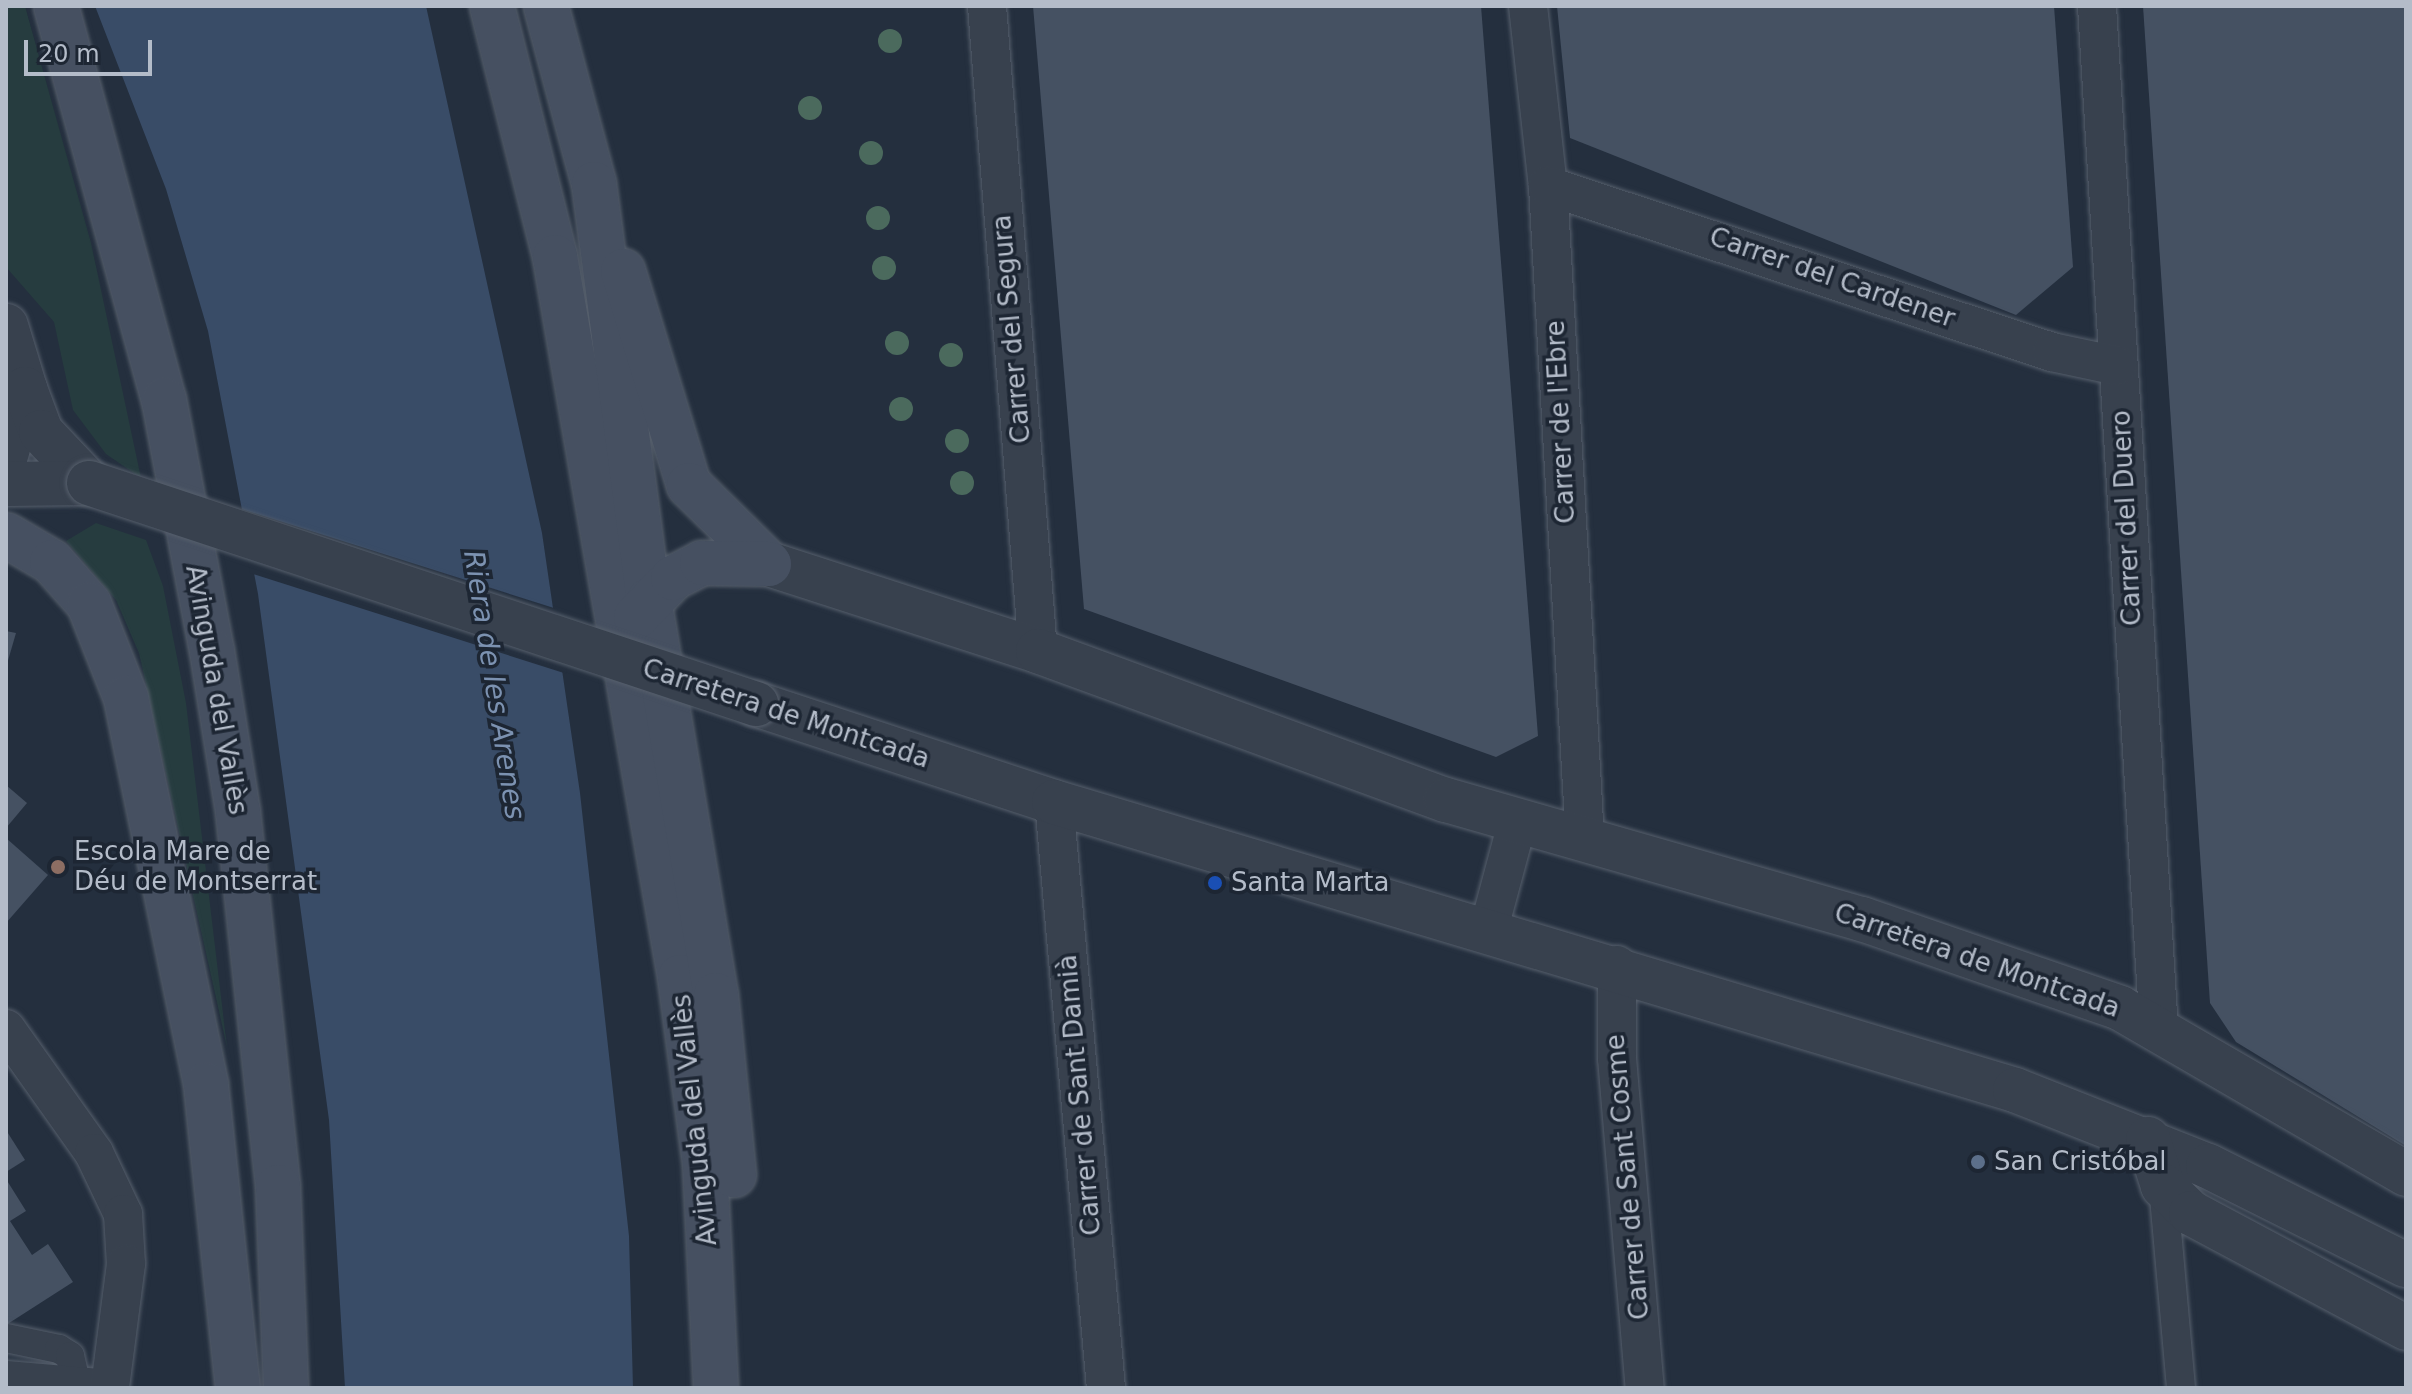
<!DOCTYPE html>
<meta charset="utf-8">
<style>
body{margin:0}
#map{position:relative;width:2412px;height:1394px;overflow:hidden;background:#242f3e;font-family:"DejaVu Sans",sans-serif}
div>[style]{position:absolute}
.green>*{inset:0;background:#263c3f}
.water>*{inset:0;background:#394c67}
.pier>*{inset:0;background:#242f3e}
.building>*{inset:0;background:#455162}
.roads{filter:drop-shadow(0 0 2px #565f6c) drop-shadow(0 0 2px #565f6c)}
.pedestrian>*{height:28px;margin:-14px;padding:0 14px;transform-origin:14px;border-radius:14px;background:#38414e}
.minor>*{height:38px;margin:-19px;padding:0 19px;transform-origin:19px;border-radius:19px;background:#38414e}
.tertiary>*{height:44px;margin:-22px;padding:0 22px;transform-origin:22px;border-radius:22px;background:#38414e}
.secondary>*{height:44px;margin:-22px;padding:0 22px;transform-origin:22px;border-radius:22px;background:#465061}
.bridges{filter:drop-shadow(0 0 2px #565f6c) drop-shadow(0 0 2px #565f6c)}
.tertiary-bridge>*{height:44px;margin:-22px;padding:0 22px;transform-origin:22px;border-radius:22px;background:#38414e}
.trees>*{width:24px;height:24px;margin:-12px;border-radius:50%;background:#4b6a5d}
.dots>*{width:22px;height:22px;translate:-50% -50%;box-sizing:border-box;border:4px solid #1d2633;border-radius:50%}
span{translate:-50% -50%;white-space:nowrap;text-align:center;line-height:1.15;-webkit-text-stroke:7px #1d2633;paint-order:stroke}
.street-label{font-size:26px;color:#b4bcc9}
.poi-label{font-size:26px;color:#b4bcc9}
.left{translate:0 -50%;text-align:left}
.water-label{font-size:28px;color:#7c92b1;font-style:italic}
.frame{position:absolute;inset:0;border:8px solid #b4bcc9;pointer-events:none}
.scale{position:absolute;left:24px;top:40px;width:128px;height:36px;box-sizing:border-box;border:4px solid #b4bcc9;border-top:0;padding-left:10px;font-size:24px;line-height:28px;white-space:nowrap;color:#b4bcc9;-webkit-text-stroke:6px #1d2633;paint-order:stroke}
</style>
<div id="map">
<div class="green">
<i style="clip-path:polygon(6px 6px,25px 6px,91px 243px,141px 478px,106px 454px,73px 410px,54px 322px,6px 267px)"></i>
<i style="clip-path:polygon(96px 523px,146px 540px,163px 586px,186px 703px,227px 1047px,139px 653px,116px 600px,66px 541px)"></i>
</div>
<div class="water">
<i style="clip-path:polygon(95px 6px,426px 6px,542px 533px,580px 793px,629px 1236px,633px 1388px,345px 1388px,329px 1120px,258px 594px,208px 331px,166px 189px)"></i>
</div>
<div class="pier">
<i style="clip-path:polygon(238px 508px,557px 609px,567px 674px,250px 573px)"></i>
</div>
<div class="building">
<i style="clip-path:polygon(1033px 6px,1481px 6px,1538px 736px,1496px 757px,1084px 609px)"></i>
<i style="clip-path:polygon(1557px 6px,2054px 6px,2073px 267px,2016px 315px,1570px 138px)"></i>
<i style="clip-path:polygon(2143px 6px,2406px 6px,2406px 1146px,2236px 1042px,2210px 1003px)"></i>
<i style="clip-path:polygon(6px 631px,16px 633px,7px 664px,6px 664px)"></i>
<i style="clip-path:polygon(6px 785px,27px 803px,6px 828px)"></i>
<i style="clip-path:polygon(6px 838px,48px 875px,6px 923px)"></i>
<i style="clip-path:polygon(6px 1130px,25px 1160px,6px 1172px)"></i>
<i style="clip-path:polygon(6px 1179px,26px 1211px,10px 1221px,32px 1255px,48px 1244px,73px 1282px,6px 1325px)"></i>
</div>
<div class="roads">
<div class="pedestrian">
<i style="left:2163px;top:1186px;width:203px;rotate:84.9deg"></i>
<i style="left:6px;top:1338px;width:54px;rotate:11.7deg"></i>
<i style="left:59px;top:1349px;width:13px;rotate:32deg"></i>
<i style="left:70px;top:1356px;width:26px;rotate:77deg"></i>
<i style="left:6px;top:1375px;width:105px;rotate:4.9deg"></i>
</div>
<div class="minor">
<i style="left:987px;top:6px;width:647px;rotate:85.48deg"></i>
<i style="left:1528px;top:6px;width:181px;rotate:83.7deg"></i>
<i style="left:1548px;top:186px;width:655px;rotate:86.76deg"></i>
<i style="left:2097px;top:6px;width:1027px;rotate:86.54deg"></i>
<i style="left:1548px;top:186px;width:531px;rotate:18.23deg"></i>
<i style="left:2052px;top:352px;width:67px;rotate:12deg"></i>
<i style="left:1054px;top:802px;width:588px;rotate:84.93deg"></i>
<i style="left:1489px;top:928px;width:112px;rotate:-75deg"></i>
<i style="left:1617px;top:965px;width:93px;rotate:90deg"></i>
<i style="left:1617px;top:1058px;width:331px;rotate:85.2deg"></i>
<i style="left:6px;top:1029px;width:152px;rotate:54.6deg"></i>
<i style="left:94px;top:1153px;width:68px;rotate:64.6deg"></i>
<i style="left:123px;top:1214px;width:50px;rotate:86.6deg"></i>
<i style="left:126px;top:1264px;width:125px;rotate:97.4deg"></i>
</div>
<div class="tertiary">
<i style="left:6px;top:326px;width:66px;rotate:73.2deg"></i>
<i style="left:25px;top:389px;width:69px;rotate:106.1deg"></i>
<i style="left:25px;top:389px;width:46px;rotate:69.6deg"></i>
<i style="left:41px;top:432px;width:70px;rotate:46.7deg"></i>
<i style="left:6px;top:484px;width:83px;rotate:-0.7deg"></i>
<i style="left:769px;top:564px;width:283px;rotate:17.9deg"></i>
<i style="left:1038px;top:651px;width:434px;rotate:20.1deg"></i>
<i style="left:1446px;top:800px;width:433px;rotate:16deg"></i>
<i style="left:1862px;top:919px;width:273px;rotate:19deg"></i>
<i style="left:2120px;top:1008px;width:331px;rotate:30.1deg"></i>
<i style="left:756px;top:704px;width:314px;rotate:18.2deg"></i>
<i style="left:1054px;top:802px;width:1003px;rotate:16.68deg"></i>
<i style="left:2015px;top:1090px;width:207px;rotate:21.5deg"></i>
<i style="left:2208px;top:1166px;width:221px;rotate:26.6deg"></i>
<i style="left:2148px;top:1139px;width:49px;rotate:72.3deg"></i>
<i style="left:2163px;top:1186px;width:39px;rotate:44deg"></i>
<i style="left:2191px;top:1213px;width:244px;rotate:28.1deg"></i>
</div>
<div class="secondary">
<i style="left:56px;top:6px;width:409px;rotate:74.7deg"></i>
<i style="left:164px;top:400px;width:256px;rotate:79.2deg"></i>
<i style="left:212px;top:651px;width:163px;rotate:80.8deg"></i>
<i style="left:238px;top:812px;width:377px;rotate:83.9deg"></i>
<i style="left:278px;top:1187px;width:201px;rotate:87.7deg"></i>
<i style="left:492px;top:6px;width:259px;rotate:75.9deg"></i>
<i style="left:555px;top:257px;width:731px;rotate:80.15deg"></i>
<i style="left:680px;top:977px;width:190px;rotate:82.4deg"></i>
<i style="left:705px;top:1165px;width:223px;rotate:87.2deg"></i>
<i style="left:546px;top:6px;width:184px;rotate:74.9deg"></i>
<i style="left:594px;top:184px;width:420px;rotate:82.5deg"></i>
<i style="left:649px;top:600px;width:401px;rotate:80.4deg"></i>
<i style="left:716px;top:995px;width:181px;rotate:84.3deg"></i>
<i style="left:623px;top:271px;width:224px;rotate:72.9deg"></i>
<i style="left:689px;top:485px;width:112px;rotate:44.6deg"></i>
<i style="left:6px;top:535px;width:53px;rotate:30.4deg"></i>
<i style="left:52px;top:562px;width:56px;rotate:48.6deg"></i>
<i style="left:89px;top:604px;width:101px;rotate:68.5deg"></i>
<i style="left:126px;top:698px;width:395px;rotate:78.3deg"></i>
<i style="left:206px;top:1085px;width:305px;rotate:84deg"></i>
<i style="left:636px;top:617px;width:54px;rotate:-46.5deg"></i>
<i style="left:673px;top:578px;width:33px;rotate:-27deg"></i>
<i style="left:702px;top:563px;width:67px;rotate:0.9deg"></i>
</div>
</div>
<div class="bridges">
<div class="tertiary-bridge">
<i style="left:89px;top:483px;width:703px;rotate:18.33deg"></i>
</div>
</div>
<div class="trees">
<i style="left:890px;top:41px"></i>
<i style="left:810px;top:108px"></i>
<i style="left:871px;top:153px"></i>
<i style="left:878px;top:218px"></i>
<i style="left:884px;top:268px"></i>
<i style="left:897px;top:343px"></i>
<i style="left:951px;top:355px"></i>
<i style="left:901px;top:409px"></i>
<i style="left:957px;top:441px"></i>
<i style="left:962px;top:483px"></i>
</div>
<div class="dots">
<i style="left:58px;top:867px;background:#8d6e63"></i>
<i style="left:1215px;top:883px;background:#1a4fb4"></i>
<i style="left:1978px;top:1162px;background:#5c6f8a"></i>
</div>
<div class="street-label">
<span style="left:1832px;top:278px;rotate:19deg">Carrer del Cardener</span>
<span style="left:1012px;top:329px;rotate:-95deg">Carrer del Segura</span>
<span style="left:1561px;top:422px;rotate:-93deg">Carrer de l'Ebre</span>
<span style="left:2127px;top:518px;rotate:-93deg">Carrer del Duero</span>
<span style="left:216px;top:690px;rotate:80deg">Avinguda del Vallès</span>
<span style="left:786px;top:714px;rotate:18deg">Carretera de Montcada</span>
<span style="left:1977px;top:961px;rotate:19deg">Carretera de Montcada</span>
<span style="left:1080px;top:1095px;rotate:-95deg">Carrer de Sant Damià</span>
<span style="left:695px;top:1120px;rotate:-96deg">Avinguda del Vallès</span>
<span style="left:1628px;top:1177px;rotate:-95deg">Carrer de Sant Cosme</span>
</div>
<div class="poi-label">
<span class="left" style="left:74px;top:867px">Escola Mare de<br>Déu de Montserrat</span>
<span class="left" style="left:1231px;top:883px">Santa Marta</span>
<span class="left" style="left:1994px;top:1162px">San Cristóbal</span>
</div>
<div class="water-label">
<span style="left:494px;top:685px;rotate:81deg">Riera de les Arenes</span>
</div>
<div class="frame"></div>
<div class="scale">20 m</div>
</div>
